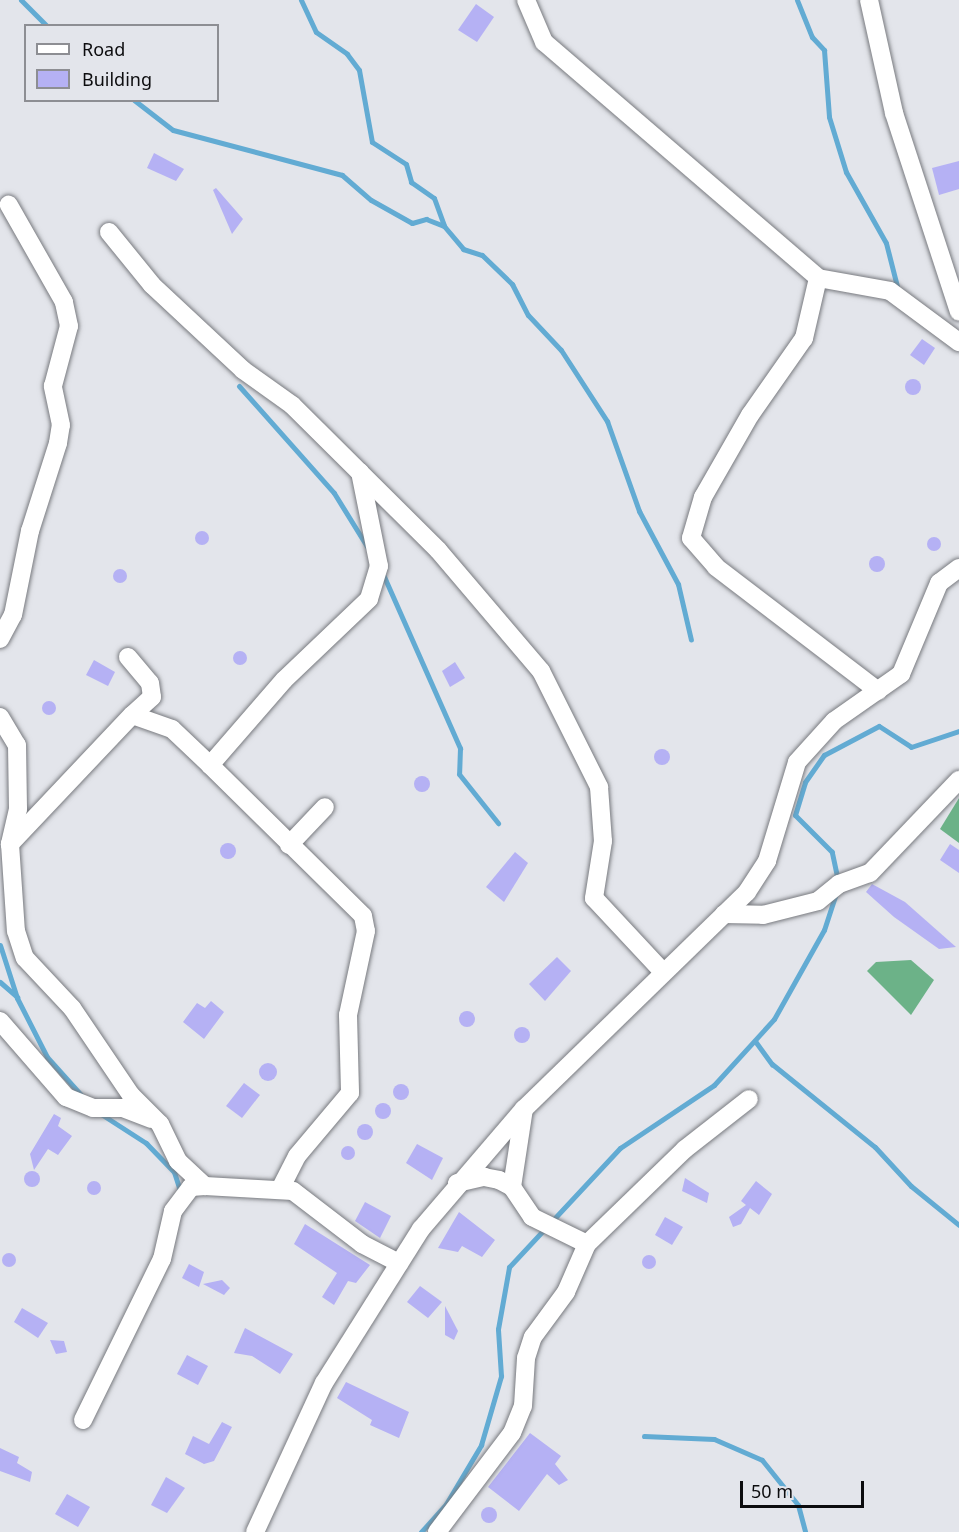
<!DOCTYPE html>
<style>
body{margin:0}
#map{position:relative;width:959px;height:1532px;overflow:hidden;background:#e3e5eb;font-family:"Noto Sans",sans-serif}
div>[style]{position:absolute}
.forest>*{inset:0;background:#6cb288}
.stream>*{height:5px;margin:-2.5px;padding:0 2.5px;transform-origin:2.5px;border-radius:2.5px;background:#62abd3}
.building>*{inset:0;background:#b5b1f4}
.round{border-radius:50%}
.roads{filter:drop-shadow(0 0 2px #787a7f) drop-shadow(0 0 2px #787a7f)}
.street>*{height:18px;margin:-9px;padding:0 9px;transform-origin:9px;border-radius:9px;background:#fff}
span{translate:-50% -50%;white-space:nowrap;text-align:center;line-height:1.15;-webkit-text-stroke:4.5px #e3e5eb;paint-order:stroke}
.legend{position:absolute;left:24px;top:24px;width:195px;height:78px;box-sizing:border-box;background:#e3e5eb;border:2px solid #8d8e93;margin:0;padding:8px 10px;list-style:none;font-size:18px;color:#0c0c0e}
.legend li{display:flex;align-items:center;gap:12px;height:30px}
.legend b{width:30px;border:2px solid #8d8e93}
.scale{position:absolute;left:740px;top:1481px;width:124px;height:27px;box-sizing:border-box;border:3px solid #0c0c0e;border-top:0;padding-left:8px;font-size:18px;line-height:21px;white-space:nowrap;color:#0c0c0e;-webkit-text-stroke:4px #e3e5eb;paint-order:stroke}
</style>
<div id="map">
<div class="forest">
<i style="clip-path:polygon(959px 798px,959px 843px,940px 829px)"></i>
<i style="clip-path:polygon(911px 960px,934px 980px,911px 1015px,867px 971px,876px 962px)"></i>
</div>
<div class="stream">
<i style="left:21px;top:0;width:37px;rotate:45deg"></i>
<i style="left:301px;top:0;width:35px;rotate:65deg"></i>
<i style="left:316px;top:32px;width:38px;rotate:35deg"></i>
<i style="left:347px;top:54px;width:20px;rotate:53deg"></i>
<i style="left:359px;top:70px;width:73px;rotate:79.8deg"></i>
<i style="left:372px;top:142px;width:40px;rotate:32.9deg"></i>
<i style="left:406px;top:164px;width:19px;rotate:74deg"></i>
<i style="left:411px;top:182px;width:28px;rotate:35deg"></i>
<i style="left:434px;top:198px;width:30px;rotate:70deg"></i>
<i style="left:797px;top:0;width:40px;rotate:68deg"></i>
<i style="left:812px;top:37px;width:18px;rotate:47deg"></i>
<i style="left:824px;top:50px;width:67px;rotate:85.7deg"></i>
<i style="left:829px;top:117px;width:58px;rotate:72.8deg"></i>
<i style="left:846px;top:172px;width:81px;rotate:60.6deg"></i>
<i style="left:886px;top:243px;width:44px;rotate:75.7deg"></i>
<i style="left:134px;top:100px;width:49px;rotate:37.6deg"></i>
<i style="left:173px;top:130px;width:175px;rotate:14.9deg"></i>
<i style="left:342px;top:175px;width:38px;rotate:41deg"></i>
<i style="left:371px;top:200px;width:47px;rotate:29.3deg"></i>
<i style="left:412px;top:223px;width:15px;rotate:-16deg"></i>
<i style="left:426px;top:219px;width:19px;rotate:21deg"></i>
<i style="left:444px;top:226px;width:30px;rotate:50deg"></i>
<i style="left:463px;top:249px;width:20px;rotate:18deg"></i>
<i style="left:482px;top:255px;width:42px;rotate:44deg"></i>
<i style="left:512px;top:284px;width:35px;rotate:63deg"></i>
<i style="left:528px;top:315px;width:48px;rotate:46.7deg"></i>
<i style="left:561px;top:350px;width:85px;rotate:57.1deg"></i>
<i style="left:607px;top:421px;width:96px;rotate:70.4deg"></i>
<i style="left:639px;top:511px;width:83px;rotate:61.9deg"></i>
<i style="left:678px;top:584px;width:57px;rotate:76.9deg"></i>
<i style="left:239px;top:386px;width:143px;rotate:48.4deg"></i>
<i style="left:334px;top:493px;width:65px;rotate:58.3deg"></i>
<i style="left:382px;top:572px;width:193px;rotate:66.1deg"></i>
<i style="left:460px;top:748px;width:26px;rotate:92deg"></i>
<i style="left:459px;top:774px;width:63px;rotate:51.5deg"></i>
<i style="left:838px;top:881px;width:30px;rotate:-102deg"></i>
<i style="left:832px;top:852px;width:52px;rotate:-135deg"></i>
<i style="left:795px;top:815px;width:34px;rotate:-73deg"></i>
<i style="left:805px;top:782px;width:33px;rotate:-55deg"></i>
<i style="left:824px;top:755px;width:62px;rotate:-27.8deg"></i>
<i style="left:879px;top:726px;width:38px;rotate:33deg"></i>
<i style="left:911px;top:747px;width:51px;rotate:-18.4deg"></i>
<i style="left:0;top:945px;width:56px;rotate:72.2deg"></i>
<i style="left:17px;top:998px;width:66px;rotate:63deg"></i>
<i style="left:47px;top:1057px;width:54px;rotate:48deg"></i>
<i style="left:0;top:982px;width:23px;rotate:41deg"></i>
<i style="left:755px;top:1041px;width:29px;rotate:54deg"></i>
<i style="left:772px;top:1064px;width:132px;rotate:38.9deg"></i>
<i style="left:875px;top:1147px;width:53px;rotate:47.3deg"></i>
<i style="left:911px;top:1186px;width:62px;rotate:39.1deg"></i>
<i style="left:101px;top:1114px;width:54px;rotate:32.8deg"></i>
<i style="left:146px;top:1143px;width:40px;rotate:46deg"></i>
<i style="left:174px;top:1172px;width:22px;rotate:72deg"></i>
<i style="left:644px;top:1436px;width:70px;rotate:2.5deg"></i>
<i style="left:714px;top:1439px;width:52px;rotate:23.6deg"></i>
<i style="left:762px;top:1460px;width:58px;rotate:51.3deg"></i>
<i style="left:798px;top:1505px;width:28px;rotate:75deg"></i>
<i style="left:421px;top:1532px;width:38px;rotate:-48deg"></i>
<i style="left:446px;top:1504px;width:69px;rotate:-59.3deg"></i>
<i style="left:481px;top:1445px;width:72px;rotate:-73.8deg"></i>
<i style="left:501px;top:1376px;width:47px;rotate:-93.7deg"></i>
<i style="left:498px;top:1329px;width:63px;rotate:-79.9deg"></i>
<i style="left:509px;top:1267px;width:163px;rotate:-47deg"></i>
<i style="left:620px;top:1148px;width:113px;rotate:-33.8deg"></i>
<i style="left:714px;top:1085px;width:89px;rotate:-47.7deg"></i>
<i style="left:774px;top:1019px;width:102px;rotate:-60.7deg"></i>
<i style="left:824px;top:930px;width:39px;rotate:-72deg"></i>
</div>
<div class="building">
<i style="clip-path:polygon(476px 4px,494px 17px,477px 42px,458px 30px)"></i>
<i style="clip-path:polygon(154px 153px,184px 169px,176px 181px,147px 168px)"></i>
<i style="clip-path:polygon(959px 161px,959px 189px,939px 195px,932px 168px)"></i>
<i style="clip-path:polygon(216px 188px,243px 219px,232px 234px,213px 190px)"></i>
<i style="clip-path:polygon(922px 339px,935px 348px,924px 365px,910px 355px)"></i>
<i class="round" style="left:905px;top:379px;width:16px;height:16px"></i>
<i class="round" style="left:195px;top:531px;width:14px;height:14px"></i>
<i class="round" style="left:927px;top:537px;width:14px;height:14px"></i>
<i class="round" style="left:869px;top:556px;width:16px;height:16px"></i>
<i class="round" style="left:113px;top:569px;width:14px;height:14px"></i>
<i class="round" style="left:233px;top:651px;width:14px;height:14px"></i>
<i style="clip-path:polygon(94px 660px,115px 672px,108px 686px,86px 675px)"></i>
<i style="clip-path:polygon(455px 662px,465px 678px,450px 687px,442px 671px)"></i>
<i class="round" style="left:42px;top:701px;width:14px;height:14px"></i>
<i class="round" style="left:654px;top:749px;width:16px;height:16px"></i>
<i class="round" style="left:414px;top:776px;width:16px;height:16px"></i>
<i class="round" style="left:220px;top:843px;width:16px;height:16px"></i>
<i style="clip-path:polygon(950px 844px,959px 850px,959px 873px,940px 860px)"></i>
<i style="clip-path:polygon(515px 852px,528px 863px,504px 902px,486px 887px)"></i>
<i style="clip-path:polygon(872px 884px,905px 902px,956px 947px,939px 949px,894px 917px,866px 892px)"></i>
<i style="clip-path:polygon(557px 957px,571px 971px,545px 1001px,529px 984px)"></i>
<i style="clip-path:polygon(211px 1001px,224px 1012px,204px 1039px,183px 1022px,197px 1003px,205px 1008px)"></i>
<i class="round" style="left:459px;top:1011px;width:16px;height:16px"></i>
<i class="round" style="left:514px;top:1027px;width:16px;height:16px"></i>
<i class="round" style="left:259px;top:1063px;width:18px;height:18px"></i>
<i style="clip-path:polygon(244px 1083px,260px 1095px,242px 1118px,226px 1106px)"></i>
<i class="round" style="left:393px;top:1084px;width:16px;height:16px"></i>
<i class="round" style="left:375px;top:1103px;width:16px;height:16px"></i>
<i style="clip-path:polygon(54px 1114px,61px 1118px,58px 1126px,72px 1136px,58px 1155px,48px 1149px,34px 1170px,30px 1154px)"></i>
<i class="round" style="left:357px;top:1124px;width:16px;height:16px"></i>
<i style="clip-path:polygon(417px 1144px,443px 1158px,432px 1180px,406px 1163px)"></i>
<i class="round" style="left:341px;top:1146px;width:14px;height:14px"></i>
<i class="round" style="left:24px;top:1171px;width:16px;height:16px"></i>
<i style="clip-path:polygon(685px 1178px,709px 1193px,707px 1203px,682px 1191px)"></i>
<i class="round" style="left:87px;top:1181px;width:14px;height:14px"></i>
<i style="clip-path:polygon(756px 1181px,772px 1194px,759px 1215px,750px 1208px,741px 1224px,733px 1227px,729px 1217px,746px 1205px,741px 1201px)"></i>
<i style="clip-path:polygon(365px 1202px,391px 1216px,380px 1238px,355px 1221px)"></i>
<i style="clip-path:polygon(459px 1212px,495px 1240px,482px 1257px,462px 1246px,458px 1252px,438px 1248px)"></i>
<i style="clip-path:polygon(665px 1217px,683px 1227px,672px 1245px,655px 1235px)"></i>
<i style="clip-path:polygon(305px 1224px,370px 1265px,356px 1283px,348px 1281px,334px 1305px,322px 1297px,337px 1273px,294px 1244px)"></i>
<i class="round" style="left:2px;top:1253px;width:14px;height:14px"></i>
<i class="round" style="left:642px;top:1255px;width:14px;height:14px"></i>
<i style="clip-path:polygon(189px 1264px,204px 1272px,199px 1287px,182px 1278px)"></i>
<i style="clip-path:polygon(222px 1280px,230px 1288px,224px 1295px,203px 1284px)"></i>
<i style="clip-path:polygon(420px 1286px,442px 1302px,428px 1318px,407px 1302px)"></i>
<i style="clip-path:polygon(445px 1306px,458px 1331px,454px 1340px,445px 1335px)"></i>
<i style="clip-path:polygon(22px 1308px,48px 1323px,38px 1338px,14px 1322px)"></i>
<i style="clip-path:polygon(245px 1328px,293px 1354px,280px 1374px,252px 1356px,234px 1353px)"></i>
<i style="clip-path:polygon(50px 1340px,64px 1341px,67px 1352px,56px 1354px)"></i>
<i style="clip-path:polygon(187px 1355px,208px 1366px,198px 1385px,177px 1374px)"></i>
<i style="clip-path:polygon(346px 1382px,409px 1412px,399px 1438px,370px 1425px,372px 1420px,337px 1398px)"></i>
<i style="clip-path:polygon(222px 1422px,232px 1427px,214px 1461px,204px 1464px,185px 1454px,193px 1436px,209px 1444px)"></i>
<i style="clip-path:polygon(530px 1433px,561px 1456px,555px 1464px,568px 1480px,559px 1485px,547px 1474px,519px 1511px,488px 1487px)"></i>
<i style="clip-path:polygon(0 1448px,19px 1457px,17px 1463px,32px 1472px,30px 1482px,0 1471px)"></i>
<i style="clip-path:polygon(166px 1477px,185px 1488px,167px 1513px,151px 1505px)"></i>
<i style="clip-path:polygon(67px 1494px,90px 1507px,78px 1527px,55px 1514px)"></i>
<i class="round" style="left:481px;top:1507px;width:16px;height:16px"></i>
</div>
<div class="roads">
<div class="street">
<i style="left:526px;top:0;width:46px;rotate:66.8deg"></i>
<i style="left:544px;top:42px;width:362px;rotate:40.7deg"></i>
<i style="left:818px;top:278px;width:73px;rotate:10.2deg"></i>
<i style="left:890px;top:291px;width:86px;rotate:36.5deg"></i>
<i style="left:869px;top:0;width:116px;rotate:77.5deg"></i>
<i style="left:894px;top:113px;width:209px;rotate:71.9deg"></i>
<i style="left:109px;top:232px;width:68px;rotate:50.9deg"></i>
<i style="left:152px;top:285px;width:125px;rotate:43deg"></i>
<i style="left:243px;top:370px;width:60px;rotate:35.5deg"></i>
<i style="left:292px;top:405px;width:206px;rotate:44.8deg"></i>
<i style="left:438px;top:550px;width:159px;rotate:49.6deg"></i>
<i style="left:541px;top:671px;width:130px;rotate:63.4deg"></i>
<i style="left:599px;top:787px;width:54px;rotate:85.8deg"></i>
<i style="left:603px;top:841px;width:58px;rotate:99deg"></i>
<i style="left:594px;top:898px;width:100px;rotate:47deg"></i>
<i style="left:818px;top:278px;width:62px;rotate:103.1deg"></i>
<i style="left:804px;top:338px;width:94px;rotate:125deg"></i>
<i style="left:750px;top:415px;width:95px;rotate:119.8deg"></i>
<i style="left:703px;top:497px;width:43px;rotate:106.3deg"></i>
<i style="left:691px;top:538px;width:38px;rotate:49deg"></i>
<i style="left:716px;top:567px;width:204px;rotate:37.4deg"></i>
<i style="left:360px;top:472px;width:96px;rotate:78.6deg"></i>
<i style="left:379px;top:566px;width:34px;rotate:107deg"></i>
<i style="left:369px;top:599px;width:117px;rotate:136.4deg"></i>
<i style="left:284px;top:680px;width:113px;rotate:131deg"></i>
<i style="left:210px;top:765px;width:52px;rotate:-136.5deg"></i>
<i style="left:172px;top:729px;width:42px;rotate:-160.7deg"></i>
<i style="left:132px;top:715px;width:178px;rotate:133.4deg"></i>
<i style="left:10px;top:844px;width:87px;rotate:86.1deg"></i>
<i style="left:16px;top:931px;width:28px;rotate:72deg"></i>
<i style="left:25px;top:958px;width:69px;rotate:46.8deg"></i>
<i style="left:72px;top:1008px;width:105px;rotate:55.9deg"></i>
<i style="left:131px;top:1095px;width:41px;rotate:45deg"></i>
<i style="left:160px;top:1124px;width:41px;rotate:64.1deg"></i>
<i style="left:178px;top:1161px;width:37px;rotate:43deg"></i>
<i style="left:205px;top:1186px;width:88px;rotate:3.3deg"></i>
<i style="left:293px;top:1191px;width:87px;rotate:37.5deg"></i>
<i style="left:362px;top:1244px;width:42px;rotate:27.2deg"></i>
<i style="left:0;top:639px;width:27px;rotate:-62deg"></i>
<i style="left:13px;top:615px;width:86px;rotate:-78.6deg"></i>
<i style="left:30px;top:531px;width:92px;rotate:-72.3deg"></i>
<i style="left:58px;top:443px;width:18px;rotate:-81deg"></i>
<i style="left:61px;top:425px;width:40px;rotate:-102deg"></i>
<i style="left:53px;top:386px;width:62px;rotate:-75.1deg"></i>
<i style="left:69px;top:326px;width:25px;rotate:-102deg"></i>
<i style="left:64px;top:302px;width:112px;rotate:-119.6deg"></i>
<i style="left:128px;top:657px;width:34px;rotate:50deg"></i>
<i style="left:150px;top:683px;width:14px;rotate:82deg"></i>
<i style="left:152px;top:697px;width:27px;rotate:138deg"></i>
<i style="left:0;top:717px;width:33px;rotate:59deg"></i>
<i style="left:17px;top:745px;width:64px;rotate:89.1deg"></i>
<i style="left:18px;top:809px;width:36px;rotate:103deg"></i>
<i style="left:210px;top:765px;width:215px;rotate:44.6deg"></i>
<i style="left:363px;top:916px;width:15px;rotate:79deg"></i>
<i style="left:366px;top:931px;width:86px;rotate:102.1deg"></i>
<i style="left:348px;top:1015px;width:78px;rotate:88.5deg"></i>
<i style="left:350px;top:1093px;width:82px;rotate:130.1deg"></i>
<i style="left:297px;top:1156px;width:38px;rotate:117deg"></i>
<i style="left:289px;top:845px;width:52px;rotate:-46.5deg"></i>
<i style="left:724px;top:914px;width:39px;rotate:1deg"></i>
<i style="left:763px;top:915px;width:57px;rotate:-14.3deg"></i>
<i style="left:818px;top:901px;width:27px;rotate:-39deg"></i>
<i style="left:839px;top:884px;width:33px;rotate:-20deg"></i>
<i style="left:870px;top:873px;width:129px;rotate:-46.3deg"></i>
<i style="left:0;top:1021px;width:101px;rotate:49deg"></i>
<i style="left:66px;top:1097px;width:29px;rotate:22deg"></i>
<i style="left:93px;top:1108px;width:30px"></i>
<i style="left:123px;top:1108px;width:30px;rotate:21deg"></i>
<i style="left:457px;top:1183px;width:28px;rotate:-13deg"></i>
<i style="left:484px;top:1177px;width:15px;rotate:11deg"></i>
<i style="left:499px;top:1180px;width:15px;rotate:28deg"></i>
<i style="left:512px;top:1187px;width:36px;rotate:56deg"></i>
<i style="left:532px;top:1217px;width:61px;rotate:26.1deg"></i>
<i style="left:512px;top:1187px;width:79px;rotate:-81.3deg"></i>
<i style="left:83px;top:1420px;width:179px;rotate:-63.9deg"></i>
<i style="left:162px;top:1259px;width:49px;rotate:-77.1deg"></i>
<i style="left:173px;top:1211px;width:30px;rotate:-53deg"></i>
<i style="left:191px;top:1187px;width:14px;rotate:-4deg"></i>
<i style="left:255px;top:1532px;width:164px;rotate:-65.2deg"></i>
<i style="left:324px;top:1383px;width:182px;rotate:-57.8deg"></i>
<i style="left:421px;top:1229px;width:158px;rotate:-49.4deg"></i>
<i style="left:524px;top:1109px;width:311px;rotate:-44.2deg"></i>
<i style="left:747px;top:892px;width:37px;rotate:-57deg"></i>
<i style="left:767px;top:861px;width:103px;rotate:-73.1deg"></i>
<i style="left:797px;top:762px;width:55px;rotate:-47.9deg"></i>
<i style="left:834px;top:721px;width:82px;rotate:-35deg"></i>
<i style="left:901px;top:674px;width:99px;rotate:-67.3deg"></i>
<i style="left:939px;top:583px;width:25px;rotate:-37deg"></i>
<i style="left:437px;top:1532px;width:124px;rotate:-52.9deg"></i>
<i style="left:512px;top:1433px;width:29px;rotate:-68deg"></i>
<i style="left:523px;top:1406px;width:48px;rotate:-86.4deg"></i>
<i style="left:526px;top:1358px;width:22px;rotate:-72deg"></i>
<i style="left:533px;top:1337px;width:56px;rotate:-53.7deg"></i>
<i style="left:566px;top:1292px;width:52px;rotate:-66.4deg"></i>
<i style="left:587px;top:1244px;width:136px;rotate:-44.1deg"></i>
<i style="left:685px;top:1149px;width:81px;rotate:-38deg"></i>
</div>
</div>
<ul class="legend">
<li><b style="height:8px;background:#fff"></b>Road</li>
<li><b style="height:16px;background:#b5b1f4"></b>Building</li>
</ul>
<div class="scale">50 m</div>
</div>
